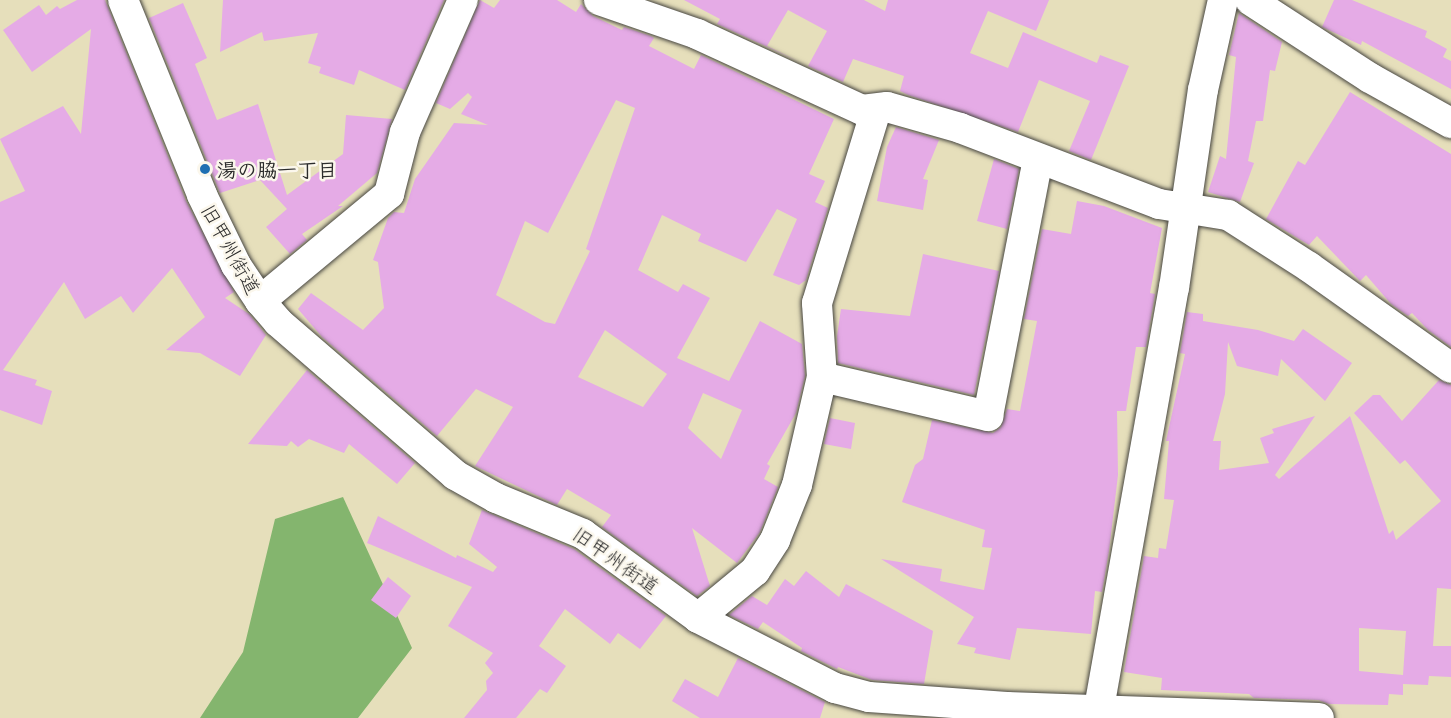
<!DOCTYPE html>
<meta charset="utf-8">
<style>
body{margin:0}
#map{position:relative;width:1451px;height:718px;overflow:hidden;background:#e6dfbb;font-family:Delius,"Klee One",sans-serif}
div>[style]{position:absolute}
.forest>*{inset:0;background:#84b56e}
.building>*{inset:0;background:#e5abe6}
.roads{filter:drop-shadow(0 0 2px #474641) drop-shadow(0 0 2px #474641)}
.street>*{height:30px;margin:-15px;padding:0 15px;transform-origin:15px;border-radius:15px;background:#fff}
.dots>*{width:16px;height:16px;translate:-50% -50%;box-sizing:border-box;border:3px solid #fbf7ec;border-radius:50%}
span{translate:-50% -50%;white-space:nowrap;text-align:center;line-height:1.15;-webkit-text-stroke:5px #fbf7ec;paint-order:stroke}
.poi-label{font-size:20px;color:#2b2b2b;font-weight:700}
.left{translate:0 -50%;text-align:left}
.street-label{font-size:20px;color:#2b2b2b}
</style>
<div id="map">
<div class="forest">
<i style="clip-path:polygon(343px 497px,412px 648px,358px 718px,200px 718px,243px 652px,275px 519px)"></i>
</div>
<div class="building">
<i style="clip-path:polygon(77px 0,105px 0,186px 201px,234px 292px,225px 298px,249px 314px,266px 335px,240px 376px,200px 353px,166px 350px,205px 317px,172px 268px,133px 313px,121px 296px,85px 319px,64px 282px,3px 370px,37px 380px,35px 385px,52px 391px,42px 425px,0 410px,0 202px,25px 191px,0 139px,63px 106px,81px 134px,91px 29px,32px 72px,3px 30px,39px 5px,46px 15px,57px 6px,60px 9px)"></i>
<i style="clip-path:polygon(223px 0,444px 0,405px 90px,359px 70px,354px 85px,319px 73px,321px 67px,308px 63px,318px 33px,264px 41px,262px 32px,220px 52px)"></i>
<i style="clip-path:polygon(evenodd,480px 0,494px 8px,500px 0,557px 0,576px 12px,581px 4px,593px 16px,622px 30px,624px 27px,651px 36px,654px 38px,649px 46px,694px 69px,701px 55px,834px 119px,809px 174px,825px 181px,815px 202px,828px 208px,806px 280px,799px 285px,773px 275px,797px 219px,777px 209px,746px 262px,698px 241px,701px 234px,662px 215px,638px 270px,678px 292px,683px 284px,710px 298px,677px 358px,729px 381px,760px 321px,802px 344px,805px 376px,796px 413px,767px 464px,770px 466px,764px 479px,778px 487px,760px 532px,737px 563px,692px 528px,710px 586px,697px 596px,602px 527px,611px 515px,567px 489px,557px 505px,475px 466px,513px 407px,476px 389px,437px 436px,322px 337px,298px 309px,311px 293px,363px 330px,384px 308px,378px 262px,373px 260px,388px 218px,394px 212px,404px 213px,415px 179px,454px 123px,488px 125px,461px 114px,472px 97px,468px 93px,450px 109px,436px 103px,480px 0,616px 100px,635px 108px,586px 249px,590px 251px,555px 324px,545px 322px,496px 295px,525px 221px,548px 233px,616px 100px,480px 0,605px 330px,667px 374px,643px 407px,578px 377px,605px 330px,480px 0,703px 393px,742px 410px,721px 459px,688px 428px,703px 393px)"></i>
<i style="clip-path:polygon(684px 0,864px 0,885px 11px,888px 0,1049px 0,1036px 31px,988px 11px,970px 53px,1008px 68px,1023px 32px,1097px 63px,1100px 55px,1129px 66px,1091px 160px,1069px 151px,1090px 101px,1039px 80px,1018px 132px,908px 95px,900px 91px,904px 76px,853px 59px,843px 82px,808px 66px,827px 31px,788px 10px,767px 46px,800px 62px,717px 24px,720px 19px)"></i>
<i style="clip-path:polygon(1334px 0,1352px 0,1427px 31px,1425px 37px,1447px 49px,1443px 57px,1451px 61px,1451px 89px,1362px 41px,1361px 45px,1322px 27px)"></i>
<i style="clip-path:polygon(183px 3px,207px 58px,195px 64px,217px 120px,258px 104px,287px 195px,343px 154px,346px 115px,392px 119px,377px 173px,338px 206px,343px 206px,302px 234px,307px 240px,290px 254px,266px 227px,287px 209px,260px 180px,220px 193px,218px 188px,149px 18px)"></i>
<i style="clip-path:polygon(1239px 13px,1282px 42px,1275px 71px,1270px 70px,1263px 121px,1256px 121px,1248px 161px,1254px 163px,1240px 202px,1208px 192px,1220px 156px,1226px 159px,1236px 57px,1229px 55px)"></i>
<i style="clip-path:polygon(1350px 92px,1451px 154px,1451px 347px,1428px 330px,1412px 313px,1408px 316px,1391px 304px,1366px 275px,1360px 281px,1317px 236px,1309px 245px,1266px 219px,1298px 161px,1305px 165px)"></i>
<i style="clip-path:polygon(896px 127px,939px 140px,923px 179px,928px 180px,923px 210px,877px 201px,887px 147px)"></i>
<i style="clip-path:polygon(994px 159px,1019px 169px,1007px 229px,977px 221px)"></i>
<i style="clip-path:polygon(1077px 201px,1104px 206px,1162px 228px,1150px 293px,1155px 294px,1146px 347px,1136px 347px,1126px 411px,1117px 411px,1118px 475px,1109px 551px,1102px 592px,1095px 591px,1091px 634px,1017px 628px,1010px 660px,974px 653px,976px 648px,957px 644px,974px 617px,881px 559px,942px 569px,940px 581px,984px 590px,992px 548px,982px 547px,985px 530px,902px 502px,915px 465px,923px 459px,932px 420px,993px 433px,1001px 427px,1007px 409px,1020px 411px,1037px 321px,1024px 319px,1042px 229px,1071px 234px)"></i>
<i style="clip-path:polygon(923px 254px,999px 271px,974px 395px,838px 363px,837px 336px,841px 309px,910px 316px)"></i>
<i style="clip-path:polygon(evenodd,1187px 312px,1203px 314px,1203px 321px,1258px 330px,1294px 341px,1303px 329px,1352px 363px,1325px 401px,1281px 359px,1278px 376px,1237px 366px,1228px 342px,1225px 394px,1213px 441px,1221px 441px,1219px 470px,1269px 463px,1260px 438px,1274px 433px,1272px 429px,1315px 416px,1275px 475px,1279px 479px,1350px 416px,1389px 534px,1393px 530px,1396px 540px,1441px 501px,1405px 460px,1400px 464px,1354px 413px,1373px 395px,1380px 395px,1402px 421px,1439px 380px,1451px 385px,1451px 589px,1437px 588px,1433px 646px,1451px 646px,1451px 677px,1429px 676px,1428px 685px,1403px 684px,1403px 695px,1389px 694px,1388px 705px,1329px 704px,1318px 700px,1254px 698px,1249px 694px,1161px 690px,1162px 678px,1124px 672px,1144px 556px,1158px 558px,1159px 548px,1166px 549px,1174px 500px,1164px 499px,1169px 441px,1166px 441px,1185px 354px,1180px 353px,1187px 312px,1359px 628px,1406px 631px,1403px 675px,1359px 671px,1359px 628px)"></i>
<i style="clip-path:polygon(307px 370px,415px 463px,397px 484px,349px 444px,344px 453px,309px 439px,298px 447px,291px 441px,287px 446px,248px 444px)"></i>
<i style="clip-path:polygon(830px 418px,855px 423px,851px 449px,824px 444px)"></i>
<i style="clip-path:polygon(482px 510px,574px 549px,666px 616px,640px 649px,618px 633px,610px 644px,565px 609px,539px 646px,566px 666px,547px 693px,540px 689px,516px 718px,464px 718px,487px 690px,486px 681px,493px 673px,485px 663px,493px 653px,448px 626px,472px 587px,367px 543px,378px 516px,456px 558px,457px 555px,493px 572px,497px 567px,469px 544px)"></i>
<i style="clip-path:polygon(806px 571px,839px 597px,846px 584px,933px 631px,924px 684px,872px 680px,838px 667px,837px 669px,801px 651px,802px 648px,763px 622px,758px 629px,729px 615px,752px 596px,767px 605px,785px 579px,794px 586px)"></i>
<i style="clip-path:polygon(388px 577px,411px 596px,396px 618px,371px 600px)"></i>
<i style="clip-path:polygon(738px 658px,825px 702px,820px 718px,700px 718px,672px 701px,685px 679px,718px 697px)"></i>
</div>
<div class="roads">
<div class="street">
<i style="left:123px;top:0;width:210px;rotate:67.9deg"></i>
<i style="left:202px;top:195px;width:78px;rotate:64.1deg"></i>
<i style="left:236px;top:265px;width:43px;rotate:56.3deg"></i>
<i style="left:260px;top:301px;width:28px;rotate:49deg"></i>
<i style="left:278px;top:322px;width:234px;rotate:40.8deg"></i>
<i style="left:455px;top:475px;width:47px;rotate:29.3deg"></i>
<i style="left:496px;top:498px;width:94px;rotate:22.5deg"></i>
<i style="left:583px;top:534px;width:142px;rotate:36.1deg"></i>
<i style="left:698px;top:618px;width:154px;rotate:27.1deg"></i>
<i style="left:835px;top:688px;width:35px;rotate:15deg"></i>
<i style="left:869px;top:697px;width:138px;rotate:4.1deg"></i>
<i style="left:1007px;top:707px;width:312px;rotate:2deg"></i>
<i style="left:599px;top:0;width:104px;rotate:19.1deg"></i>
<i style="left:697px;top:34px;width:182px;rotate:24.7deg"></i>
<i style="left:862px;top:110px;width:25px;rotate:-7deg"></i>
<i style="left:887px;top:107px;width:76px;rotate:16deg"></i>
<i style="left:960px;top:128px;width:213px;rotate:20.9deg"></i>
<i style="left:1159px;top:204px;width:70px;rotate:9.1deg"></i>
<i style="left:1228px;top:215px;width:96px;rotate:32.7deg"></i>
<i style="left:1309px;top:267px;width:174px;rotate:35.4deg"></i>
<i style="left:1250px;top:0;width:143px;rotate:33deg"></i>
<i style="left:1370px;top:78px;width:93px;rotate:29.1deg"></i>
<i style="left:260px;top:301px;width:168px;rotate:-39.7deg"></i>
<i style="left:389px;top:194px;width:64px;rotate:-75.5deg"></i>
<i style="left:405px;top:132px;width:144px;rotate:-66.3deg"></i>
<i style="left:822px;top:377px;width:171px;rotate:13.2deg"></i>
<i style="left:988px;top:416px;width:262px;rotate:-79deg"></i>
<i style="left:698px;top:618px;width:74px;rotate:-39.5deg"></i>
<i style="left:755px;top:571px;width:37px;rotate:-57deg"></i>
<i style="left:775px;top:540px;width:59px;rotate:-68.2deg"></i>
<i style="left:797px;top:485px;width:111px;rotate:-77deg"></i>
<i style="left:822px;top:377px;width:74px;rotate:-93.9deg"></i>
<i style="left:817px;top:303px;width:202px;rotate:-73deg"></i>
<i style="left:1099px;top:708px;width:427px;rotate:-79.9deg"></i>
<i style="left:1174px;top:288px;width:200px;rotate:-81.7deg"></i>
<i style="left:1203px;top:90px;width:92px;rotate:-77.5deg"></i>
</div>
</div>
<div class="dots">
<i style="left:205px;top:169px;background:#1f6fb2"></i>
</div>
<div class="poi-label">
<span class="left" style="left:217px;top:169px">湯の脇一丁目</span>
</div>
<div class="street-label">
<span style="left:231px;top:249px;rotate:61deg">旧甲州街道</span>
<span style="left:616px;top:560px;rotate:35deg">旧甲州街道</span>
</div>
</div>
